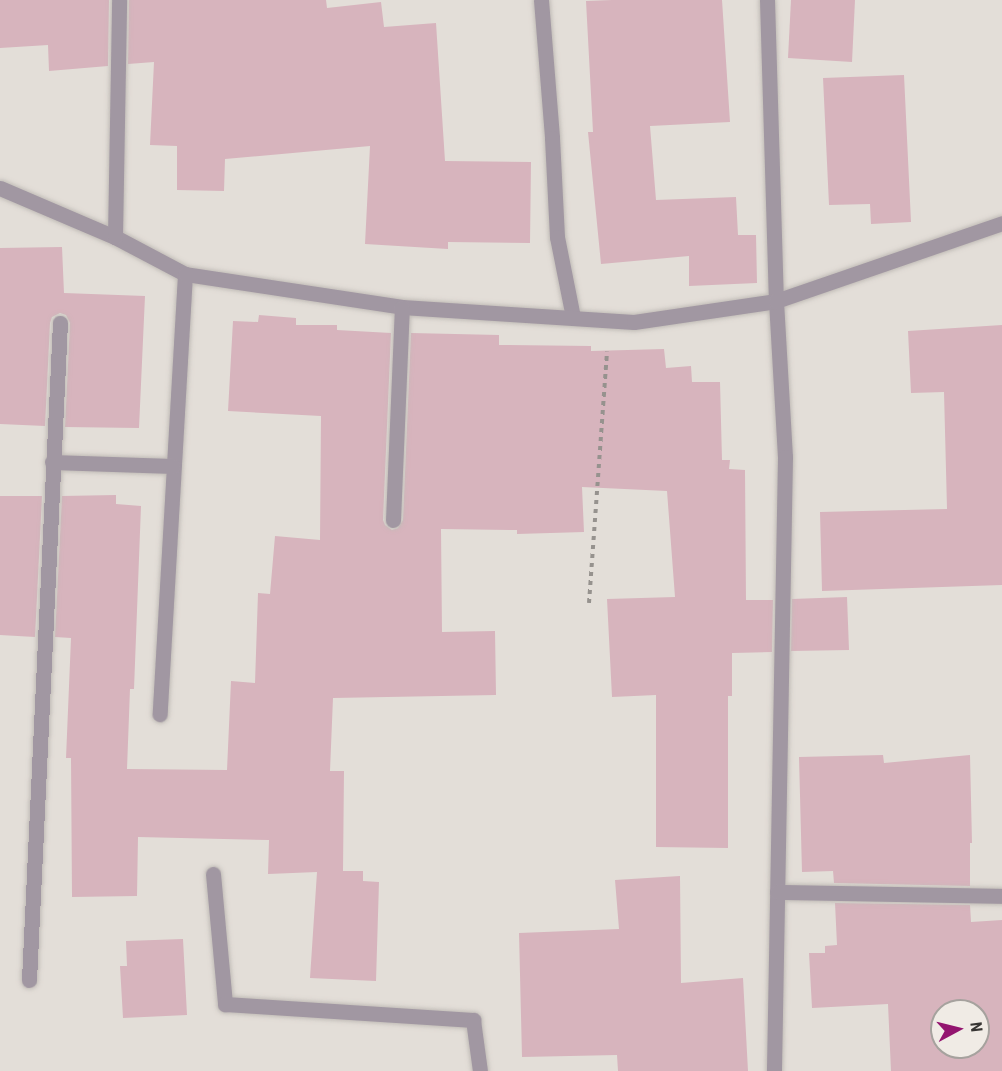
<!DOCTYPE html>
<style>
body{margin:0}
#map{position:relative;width:1002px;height:1071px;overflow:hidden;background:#e3ded8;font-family:"Roboto Condensed",sans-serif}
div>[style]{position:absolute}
.building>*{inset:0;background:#d7b4bd}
.path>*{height:4px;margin-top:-2px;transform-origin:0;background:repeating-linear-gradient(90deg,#96928e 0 4.5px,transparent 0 9px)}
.roads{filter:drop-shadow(0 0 2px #c1bcb7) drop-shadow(0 0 2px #c1bcb7)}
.street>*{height:15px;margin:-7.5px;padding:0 7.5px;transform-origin:7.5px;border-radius:7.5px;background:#a197a2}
span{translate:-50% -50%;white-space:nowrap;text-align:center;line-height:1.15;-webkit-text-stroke:5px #f0ebe5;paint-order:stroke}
.north{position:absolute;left:930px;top:999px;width:60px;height:60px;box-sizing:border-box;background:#f0ebe5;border:2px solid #a6a29e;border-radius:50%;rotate:83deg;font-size:16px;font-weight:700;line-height:24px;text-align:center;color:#373533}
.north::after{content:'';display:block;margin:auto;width:21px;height:27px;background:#93146f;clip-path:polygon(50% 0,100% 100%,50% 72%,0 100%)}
</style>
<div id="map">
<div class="building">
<i style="clip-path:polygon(0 0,109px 0,108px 66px,49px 71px,48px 45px,0 48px)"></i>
<i style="clip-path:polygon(129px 0,326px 0,327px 8px,381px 2px,384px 27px,436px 23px,445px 161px,531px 162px,530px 243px,448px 242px,448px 249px,365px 244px,370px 146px,225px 159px,224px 191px,177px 190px,177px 146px,150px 145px,154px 62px,128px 64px)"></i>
<i style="clip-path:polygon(612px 0,722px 0,730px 122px,650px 126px,656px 200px,736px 197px,738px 235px,756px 235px,757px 283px,689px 286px,689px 256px,601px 264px,588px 132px,593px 132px,586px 1px)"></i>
<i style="clip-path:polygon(791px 0,855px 0,852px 62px,788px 58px)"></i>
<i style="clip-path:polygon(904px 75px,911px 222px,871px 224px,870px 204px,829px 205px,823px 78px)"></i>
<i style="clip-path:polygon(62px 247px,64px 293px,145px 296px,139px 428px,65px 427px,70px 323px,66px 315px,60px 313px,52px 317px,50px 323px,45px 426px,0 424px,0 248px)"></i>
<i style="clip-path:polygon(259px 315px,296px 318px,296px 325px,337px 325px,337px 330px,391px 333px,383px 520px,385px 525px,392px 530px,398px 528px,403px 520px,411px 333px,499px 335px,499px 345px,591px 346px,591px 351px,664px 349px,666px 368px,691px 366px,692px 382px,720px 382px,722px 460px,730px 460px,729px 469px,745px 470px,746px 600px,773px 600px,772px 652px,732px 653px,732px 696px,728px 696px,728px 848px,656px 847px,656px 695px,612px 697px,607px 599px,675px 597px,667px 491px,582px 487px,584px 532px,517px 534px,517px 530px,441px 529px,442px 632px,495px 631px,496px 695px,333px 698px,330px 771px,344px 771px,343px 871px,340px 871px,363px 871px,363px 881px,379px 882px,376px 981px,310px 978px,317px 872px,268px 874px,269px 840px,138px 837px,137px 896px,72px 897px,71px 758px,66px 758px,71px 638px,55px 637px,62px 496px,116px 495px,116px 504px,141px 506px,134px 689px,130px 689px,127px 769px,227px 770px,231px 681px,255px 683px,258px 593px,270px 594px,275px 536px,320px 540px,321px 416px,228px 411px,233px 321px,258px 322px)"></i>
<i style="clip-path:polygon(1002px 325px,1002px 585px,822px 591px,820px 512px,947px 509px,944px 392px,911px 393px,908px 331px)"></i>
<i style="clip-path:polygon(0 496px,42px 496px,35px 637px,0 635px)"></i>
<i style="clip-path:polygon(847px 597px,849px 650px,791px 651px,792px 599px)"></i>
<i style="clip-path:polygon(883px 755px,884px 763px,970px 755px,972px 843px,970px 843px,970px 886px,834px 883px,833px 871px,802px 872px,799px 757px)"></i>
<i style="clip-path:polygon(680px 876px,681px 983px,743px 978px,748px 1071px,618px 1071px,617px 1055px,522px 1057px,519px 933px,619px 929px,615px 880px)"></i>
<i style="clip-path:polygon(evenodd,835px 903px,970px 905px,971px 922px,1002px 920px,1002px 1071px,891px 1071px,888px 1004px,812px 1008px,809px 953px,825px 953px,825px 946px,837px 945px,835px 903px,942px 1011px,978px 1011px,978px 1047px,942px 1047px,942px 1011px)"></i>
<i style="clip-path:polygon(183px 939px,187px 1015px,123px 1018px,120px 966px,127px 966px,126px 941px)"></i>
</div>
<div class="path">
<i style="left:589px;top:603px;width:252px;rotate:-85.9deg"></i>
</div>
<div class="roads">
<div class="street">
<i style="left:541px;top:0;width:138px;rotate:85.4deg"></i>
<i style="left:552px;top:138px;width:99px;rotate:87.1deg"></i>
<i style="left:557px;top:237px;width:82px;rotate:78.7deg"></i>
<i style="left:767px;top:0;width:301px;rotate:88.3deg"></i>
<i style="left:776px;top:301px;width:156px;rotate:86.7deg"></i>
<i style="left:785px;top:457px;width:614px;rotate:91.03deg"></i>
<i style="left:0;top:188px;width:125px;rotate:23.1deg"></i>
<i style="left:115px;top:237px;width:79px;rotate:27.9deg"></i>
<i style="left:185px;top:274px;width:441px;rotate:93.3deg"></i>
<i style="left:115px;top:237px;width:237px;rotate:-89deg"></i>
<i style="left:185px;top:274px;width:219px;rotate:8.6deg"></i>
<i style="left:402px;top:307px;width:232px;rotate:3.7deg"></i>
<i style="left:634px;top:322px;width:144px;rotate:-8.4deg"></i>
<i style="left:776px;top:301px;width:239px;rotate:-19deg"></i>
<i style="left:52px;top:462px;width:121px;rotate:1.9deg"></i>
<i style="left:393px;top:520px;width:213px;rotate:-87.6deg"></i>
<i style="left:213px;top:874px;width:131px;rotate:84.7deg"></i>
<i style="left:225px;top:1004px;width:249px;rotate:3.7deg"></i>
<i style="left:473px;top:1020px;width:51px;rotate:82.2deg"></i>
<i style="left:777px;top:892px;width:225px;rotate:1deg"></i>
<i style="left:29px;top:980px;width:658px;rotate:-87.3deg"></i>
</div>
</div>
<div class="north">N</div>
</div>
